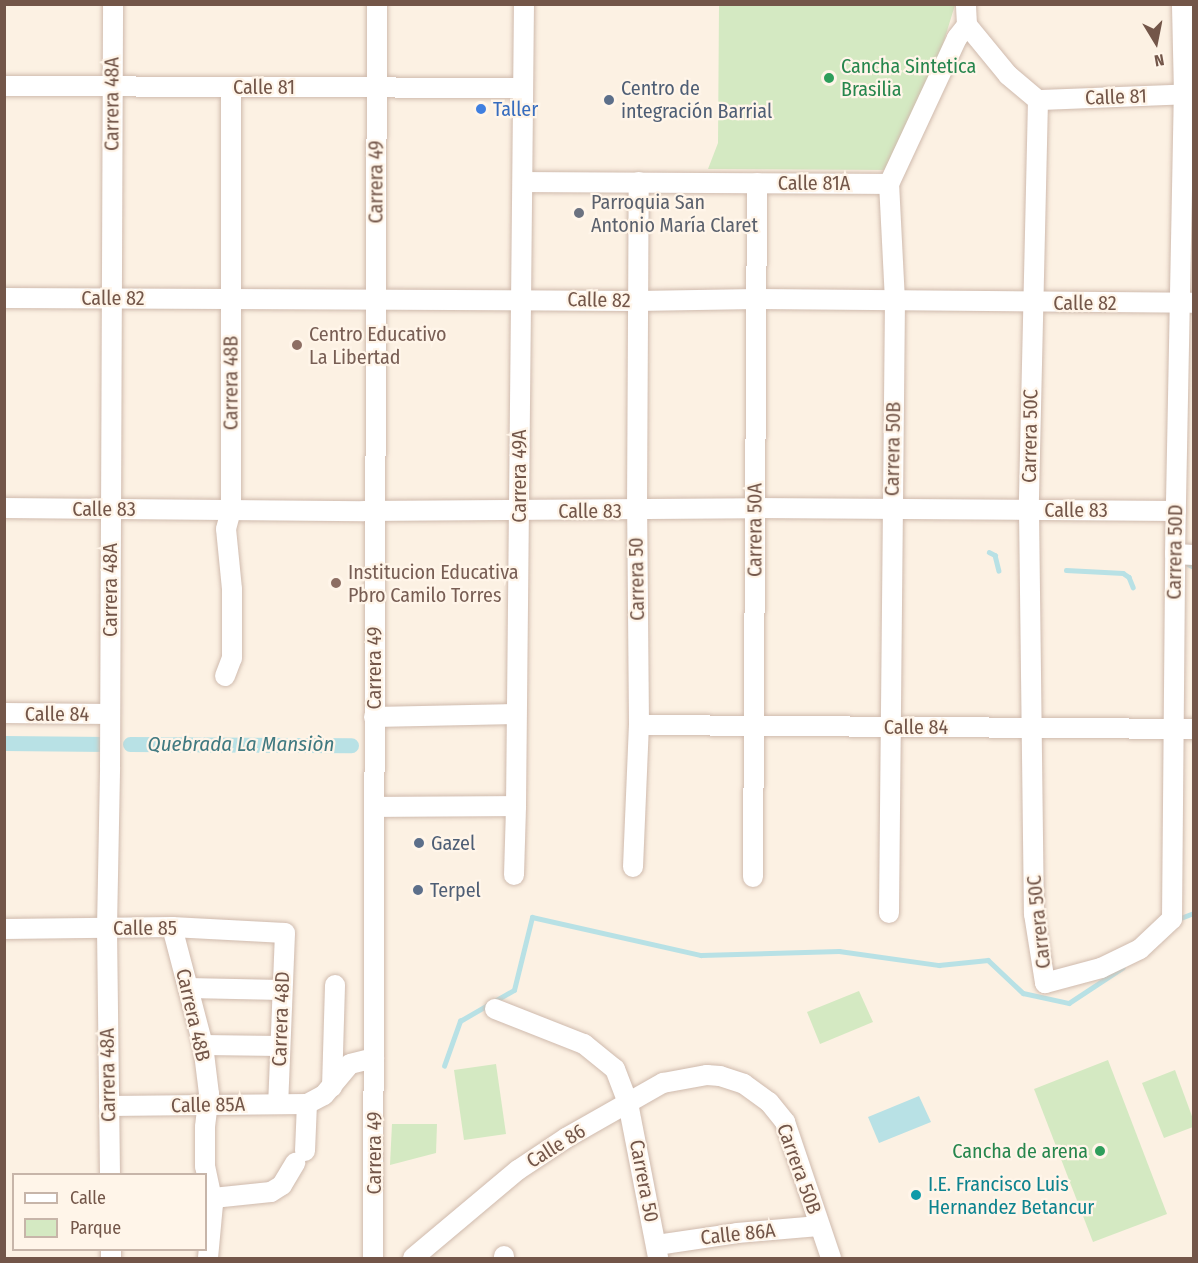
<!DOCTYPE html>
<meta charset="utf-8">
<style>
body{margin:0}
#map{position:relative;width:1198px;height:1263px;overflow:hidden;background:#fcf1e3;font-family:"Fira Sans Condensed",sans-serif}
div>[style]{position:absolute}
.green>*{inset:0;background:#d4e9c2}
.water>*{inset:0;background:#b8e1e5}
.stream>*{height:4.5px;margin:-2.25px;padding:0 2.25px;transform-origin:2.25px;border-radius:2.25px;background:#b8e1e5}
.canal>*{height:15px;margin:-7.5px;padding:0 7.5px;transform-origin:7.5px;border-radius:7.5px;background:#b8e1e5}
.roads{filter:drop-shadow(0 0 2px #cfbaad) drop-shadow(0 0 2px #cfbaad)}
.minor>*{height:20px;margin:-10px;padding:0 10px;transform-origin:10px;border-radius:10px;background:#fff}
.dots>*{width:16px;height:16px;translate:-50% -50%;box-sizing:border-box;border:3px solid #fff5e9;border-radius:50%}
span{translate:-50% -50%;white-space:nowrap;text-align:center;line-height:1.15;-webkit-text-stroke:4.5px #fff5e9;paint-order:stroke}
.leisure-label{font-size:20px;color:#27864d}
.left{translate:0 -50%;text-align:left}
.right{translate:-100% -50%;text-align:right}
.street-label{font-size:20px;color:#735649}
.service-label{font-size:20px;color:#4e5e75}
.shop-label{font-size:20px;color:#366cbe}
.worship-label{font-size:20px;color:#5b616d}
.education-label{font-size:20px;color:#785e54}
.culture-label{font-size:20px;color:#0d838f}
.water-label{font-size:21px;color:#407980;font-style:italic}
.frame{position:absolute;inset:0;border:6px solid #735649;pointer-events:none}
.legend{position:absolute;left:12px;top:1173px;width:195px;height:78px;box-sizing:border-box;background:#fff5e9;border:2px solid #c7b5a9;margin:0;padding:8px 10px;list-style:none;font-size:18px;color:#735649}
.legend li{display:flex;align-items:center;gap:12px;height:30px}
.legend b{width:30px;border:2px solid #c7b5a9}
.north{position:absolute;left:1126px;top:12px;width:60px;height:60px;-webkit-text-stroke:4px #fff5e9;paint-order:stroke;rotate:170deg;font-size:16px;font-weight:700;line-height:24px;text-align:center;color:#735649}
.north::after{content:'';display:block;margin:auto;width:21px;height:27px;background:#735649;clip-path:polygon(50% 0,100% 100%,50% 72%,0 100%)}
</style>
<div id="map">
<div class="green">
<i style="clip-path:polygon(719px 5px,955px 5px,927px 96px,892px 170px,708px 169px,718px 143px)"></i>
<i style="clip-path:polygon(859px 991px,873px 1022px,820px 1044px,807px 1012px)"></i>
<i style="clip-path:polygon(1108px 1060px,1167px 1214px,1093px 1242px,1034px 1089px)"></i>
<i style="clip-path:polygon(496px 1064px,506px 1134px,464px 1140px,454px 1070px)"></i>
<i style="clip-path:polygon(1175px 1070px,1193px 1119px,1193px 1127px,1164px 1138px,1142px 1083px)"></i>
<i style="clip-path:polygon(392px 1124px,437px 1124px,436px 1153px,390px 1165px)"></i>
</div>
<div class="water">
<i style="clip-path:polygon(919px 1096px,931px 1122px,879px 1143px,868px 1117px)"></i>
</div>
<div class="stream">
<i style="left:989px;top:552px;width:7px;rotate:27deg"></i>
<i style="left:995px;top:555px;width:16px;rotate:76deg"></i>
<i style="left:1188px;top:564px;width:7px;rotate:27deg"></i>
<i style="left:1066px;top:570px;width:57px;rotate:3deg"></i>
<i style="left:1123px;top:573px;width:7px;rotate:34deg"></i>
<i style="left:1129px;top:577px;width:11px;rotate:68deg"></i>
<i style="left:1178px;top:919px;width:17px;rotate:-21deg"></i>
<i style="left:444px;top:1066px;width:48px;rotate:-70.4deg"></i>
<i style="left:460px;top:1021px;width:62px;rotate:-29.9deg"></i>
<i style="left:514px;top:990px;width:75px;rotate:-76.1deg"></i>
<i style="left:532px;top:917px;width:173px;rotate:12.7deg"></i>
<i style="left:701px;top:955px;width:138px;rotate:-1.7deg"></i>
<i style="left:839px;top:951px;width:101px;rotate:8deg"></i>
<i style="left:939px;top:965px;width:49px;rotate:-5.8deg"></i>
<i style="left:988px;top:960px;width:48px;rotate:43.3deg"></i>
<i style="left:1023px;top:993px;width:47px;rotate:12.3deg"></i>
<i style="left:1069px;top:1003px;width:64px;rotate:-33.4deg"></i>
</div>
<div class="canal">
<i style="left:4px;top:743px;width:102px;rotate:0.6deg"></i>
<i style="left:130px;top:744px;width:221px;rotate:0.3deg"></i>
</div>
<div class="roads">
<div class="minor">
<i style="left:967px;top:25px;width:65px;rotate:50.6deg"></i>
<i style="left:1008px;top:75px;width:39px;rotate:40deg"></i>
<i style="left:1038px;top:100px;width:410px;rotate:91.3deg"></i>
<i style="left:1029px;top:510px;width:404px;rotate:89.3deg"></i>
<i style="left:1034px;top:914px;width:70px;rotate:80.9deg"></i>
<i style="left:1045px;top:983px;width:58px;rotate:-15deg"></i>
<i style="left:1101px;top:968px;width:43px;rotate:-26deg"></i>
<i style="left:1140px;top:949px;width:44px;rotate:-43.2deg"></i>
<i style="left:1172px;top:919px;width:365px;rotate:-89.5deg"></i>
<i style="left:1175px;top:554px;width:460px;rotate:-88.9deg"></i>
<i style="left:1184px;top:94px;width:90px;rotate:-91.3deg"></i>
<i style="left:4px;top:86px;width:519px;rotate:0.22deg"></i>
<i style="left:1038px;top:100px;width:156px;rotate:-2.2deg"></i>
<i style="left:524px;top:182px;width:365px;rotate:0.3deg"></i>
<i style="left:4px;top:298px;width:633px;rotate:0.27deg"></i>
<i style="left:637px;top:301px;width:120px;rotate:-1deg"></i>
<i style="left:757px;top:299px;width:436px;rotate:0.5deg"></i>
<i style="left:4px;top:508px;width:360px;rotate:0.5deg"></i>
<i style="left:364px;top:511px;width:391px;rotate:-0.4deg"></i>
<i style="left:755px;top:508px;width:421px;rotate:0.4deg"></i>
<i style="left:1175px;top:554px;width:19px;rotate:3deg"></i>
<i style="left:225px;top:676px;width:19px;rotate:-69deg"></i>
<i style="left:232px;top:658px;width:69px;rotate:-90deg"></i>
<i style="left:232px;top:589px;width:60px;rotate:-95.7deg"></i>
<i style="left:226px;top:529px;width:20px;rotate:-75deg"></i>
<i style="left:231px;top:510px;width:422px;rotate:-90deg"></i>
<i style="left:4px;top:713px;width:106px;rotate:0.5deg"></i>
<i style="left:374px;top:717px;width:142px;rotate:-1.2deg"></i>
<i style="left:639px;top:725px;width:555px;rotate:0.41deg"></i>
<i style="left:374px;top:807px;width:142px;rotate:-0.4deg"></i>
<i style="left:516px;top:806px;width:802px;rotate:-89.43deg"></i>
<i style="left:633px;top:867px;width:142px;rotate:-87.6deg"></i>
<i style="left:639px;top:725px;width:215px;rotate:-90.5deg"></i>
<i style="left:637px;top:510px;width:328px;rotate:-89.7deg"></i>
<i style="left:514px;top:875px;width:69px;rotate:-88.3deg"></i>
<i style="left:753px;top:877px;width:694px;rotate:-89.67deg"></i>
<i style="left:889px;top:913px;width:612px;rotate:-89.44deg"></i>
<i style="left:895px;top:301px;width:117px;rotate:-92.9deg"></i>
<i style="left:889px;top:184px;width:161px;rotate:-65deg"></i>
<i style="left:957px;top:38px;width:16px;rotate:-52deg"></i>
<i style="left:967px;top:25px;width:21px;rotate:-93deg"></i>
<i style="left:172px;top:927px;width:122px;rotate:75.3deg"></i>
<i style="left:203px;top:1045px;width:49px;rotate:83deg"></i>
<i style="left:209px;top:1094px;width:33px;rotate:97deg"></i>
<i style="left:205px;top:1127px;width:39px;rotate:90deg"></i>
<i style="left:205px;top:1166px;width:39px;rotate:78deg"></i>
<i style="left:213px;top:1204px;width:54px;rotate:95.3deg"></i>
<i style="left:4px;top:929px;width:168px;rotate:-0.7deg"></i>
<i style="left:172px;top:927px;width:113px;rotate:3deg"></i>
<i style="left:285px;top:933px;width:171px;rotate:92.3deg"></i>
<i style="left:188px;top:988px;width:94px;rotate:1.2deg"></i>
<i style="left:495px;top:1009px;width:96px;rotate:21.5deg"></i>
<i style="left:584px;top:1044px;width:40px;rotate:39deg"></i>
<i style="left:615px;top:1069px;width:36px;rotate:69deg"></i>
<i style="left:628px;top:1103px;width:158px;rotate:79deg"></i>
<i style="left:203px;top:1045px;width:76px;rotate:0.8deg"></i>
<i style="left:332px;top:1087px;width:102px;rotate:-88.3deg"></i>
<i style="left:109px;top:1106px;width:198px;rotate:-0.6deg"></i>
<i style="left:307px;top:1104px;width:19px;rotate:-28deg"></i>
<i style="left:324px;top:1095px;width:40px;rotate:-50deg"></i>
<i style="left:350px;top:1064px;width:25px;rotate:-14deg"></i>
<i style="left:305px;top:1151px;width:47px;rotate:-87.6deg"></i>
<i style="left:110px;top:1174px;width:246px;rotate:-90.7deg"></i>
<i style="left:107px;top:928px;width:161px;rotate:-88.9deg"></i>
<i style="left:110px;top:767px;width:763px;rotate:-89.77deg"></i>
<i style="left:213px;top:1198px;width:58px;rotate:-5.9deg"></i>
<i style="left:271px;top:1192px;width:13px;rotate:-32deg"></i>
<i style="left:282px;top:1185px;width:26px;rotate:-59deg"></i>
<i style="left:657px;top:1245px;width:81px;rotate:-8.5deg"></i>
<i style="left:737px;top:1233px;width:82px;rotate:-4.9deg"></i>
<i style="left:504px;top:1256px;width:2px;rotate:90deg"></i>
<i style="left:111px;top:1258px;width:8px;rotate:-90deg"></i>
<i style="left:373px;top:1258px;width:1254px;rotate:-89.82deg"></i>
<i style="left:413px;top:1258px;width:137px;rotate:-40deg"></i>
<i style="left:518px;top:1170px;width:58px;rotate:-33.7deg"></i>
<i style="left:566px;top:1138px;width:112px;rotate:-29.6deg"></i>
<i style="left:663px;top:1083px;width:45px;rotate:-10.3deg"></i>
<i style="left:707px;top:1075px;width:13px;rotate:4deg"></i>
<i style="left:720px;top:1076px;width:25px;rotate:18deg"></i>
<i style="left:744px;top:1084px;width:31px;rotate:36deg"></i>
<i style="left:769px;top:1102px;width:26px;rotate:51deg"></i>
<i style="left:785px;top:1122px;width:144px;rotate:71.3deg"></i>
</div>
</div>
<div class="dots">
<i style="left:829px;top:78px;background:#2e9e5b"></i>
<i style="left:609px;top:100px;background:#5c6f8a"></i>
<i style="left:481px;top:109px;background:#3f7fe0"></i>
<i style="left:579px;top:213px;background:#6b7280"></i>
<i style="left:297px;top:345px;background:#8d6e63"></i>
<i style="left:336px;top:583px;background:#8d6e63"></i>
<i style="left:419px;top:843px;background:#5c6f8a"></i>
<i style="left:418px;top:890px;background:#5c6f8a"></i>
<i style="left:1100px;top:1151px;background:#2e9e5b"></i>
<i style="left:916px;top:1195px;background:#0f9aa8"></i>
</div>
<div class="leisure-label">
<span class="left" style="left:841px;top:78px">Cancha Sintetica<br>Brasilia</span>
<span class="right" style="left:1088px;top:1151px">Cancha de arena</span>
</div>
<div class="street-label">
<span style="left:264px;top:87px">Calle 81</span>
<span style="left:1116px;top:97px;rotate:-2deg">Calle 81</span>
<span style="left:112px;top:104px;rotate:-90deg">Carrera 48A</span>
<span style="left:376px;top:182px;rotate:-90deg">Carrera 49</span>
<span style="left:814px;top:183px">Calle 81A</span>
<span style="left:113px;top:298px">Calle 82</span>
<span style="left:599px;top:300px;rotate:1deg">Calle 82</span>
<span style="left:1085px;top:303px">Calle 82</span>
<span style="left:231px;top:383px;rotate:-90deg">Carrera 48B</span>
<span style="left:1030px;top:436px;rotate:-89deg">Carrera 50C</span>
<span style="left:893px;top:449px;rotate:-89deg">Carrera 50B</span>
<span style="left:519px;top:476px;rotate:-90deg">Carrera 49A</span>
<span style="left:104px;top:509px">Calle 83</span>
<span style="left:1076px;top:510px">Calle 83</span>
<span style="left:590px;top:511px">Calle 83</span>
<span style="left:755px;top:530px;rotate:-90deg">Carrera 50A</span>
<span style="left:1175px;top:552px;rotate:-89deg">Carrera 50D</span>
<span style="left:637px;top:579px;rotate:-91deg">Carrera 50</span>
<span style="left:110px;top:590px;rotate:-90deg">Carrera 48A</span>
<span style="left:374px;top:668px;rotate:-90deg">Carrera 49</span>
<span style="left:57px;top:714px">Calle 84</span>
<span style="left:916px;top:727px">Calle 84</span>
<span style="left:1039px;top:922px;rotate:-96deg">Carrera 50C</span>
<span style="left:145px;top:928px">Calle 85</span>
<span style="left:193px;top:1015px;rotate:77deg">Carrera 48B</span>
<span style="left:281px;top:1019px;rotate:-88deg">Carrera 48D</span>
<span style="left:108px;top:1075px;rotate:-91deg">Carrera 48A</span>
<span style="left:208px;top:1105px;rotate:-1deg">Calle 85A</span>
<span style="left:556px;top:1146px;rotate:-32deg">Calle 86</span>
<span style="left:374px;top:1153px;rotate:-90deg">Carrera 49</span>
<span style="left:799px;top:1169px;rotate:70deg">Carrera 50B</span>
<span style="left:644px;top:1181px;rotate:79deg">Carrera 50</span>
<span style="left:738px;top:1234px;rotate:-6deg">Calle 86A</span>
</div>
<div class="service-label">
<span class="left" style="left:621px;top:100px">Centro de<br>integración Barrial</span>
<span class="left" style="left:431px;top:843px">Gazel</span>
<span class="left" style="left:430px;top:890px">Terpel</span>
</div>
<div class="shop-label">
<span class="left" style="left:493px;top:109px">Taller</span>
</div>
<div class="worship-label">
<span class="left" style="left:591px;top:214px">Parroquia San<br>Antonio María Claret</span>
</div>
<div class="education-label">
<span class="left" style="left:309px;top:346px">Centro Educativo<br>La Libertad</span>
<span class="left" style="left:348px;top:584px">Institucion Educativa<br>Pbro Camilo Torres</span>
</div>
<div class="culture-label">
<span class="left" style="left:928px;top:1196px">I.E. Francisco Luis<br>Hernandez Betancur</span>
</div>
<div class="water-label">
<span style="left:241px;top:744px">Quebrada La Mansiòn</span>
</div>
<div class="frame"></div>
<ul class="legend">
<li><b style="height:8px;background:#fff"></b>Calle</li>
<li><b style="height:16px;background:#d4e9c2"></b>Parque</li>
</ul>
<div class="north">N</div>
</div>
